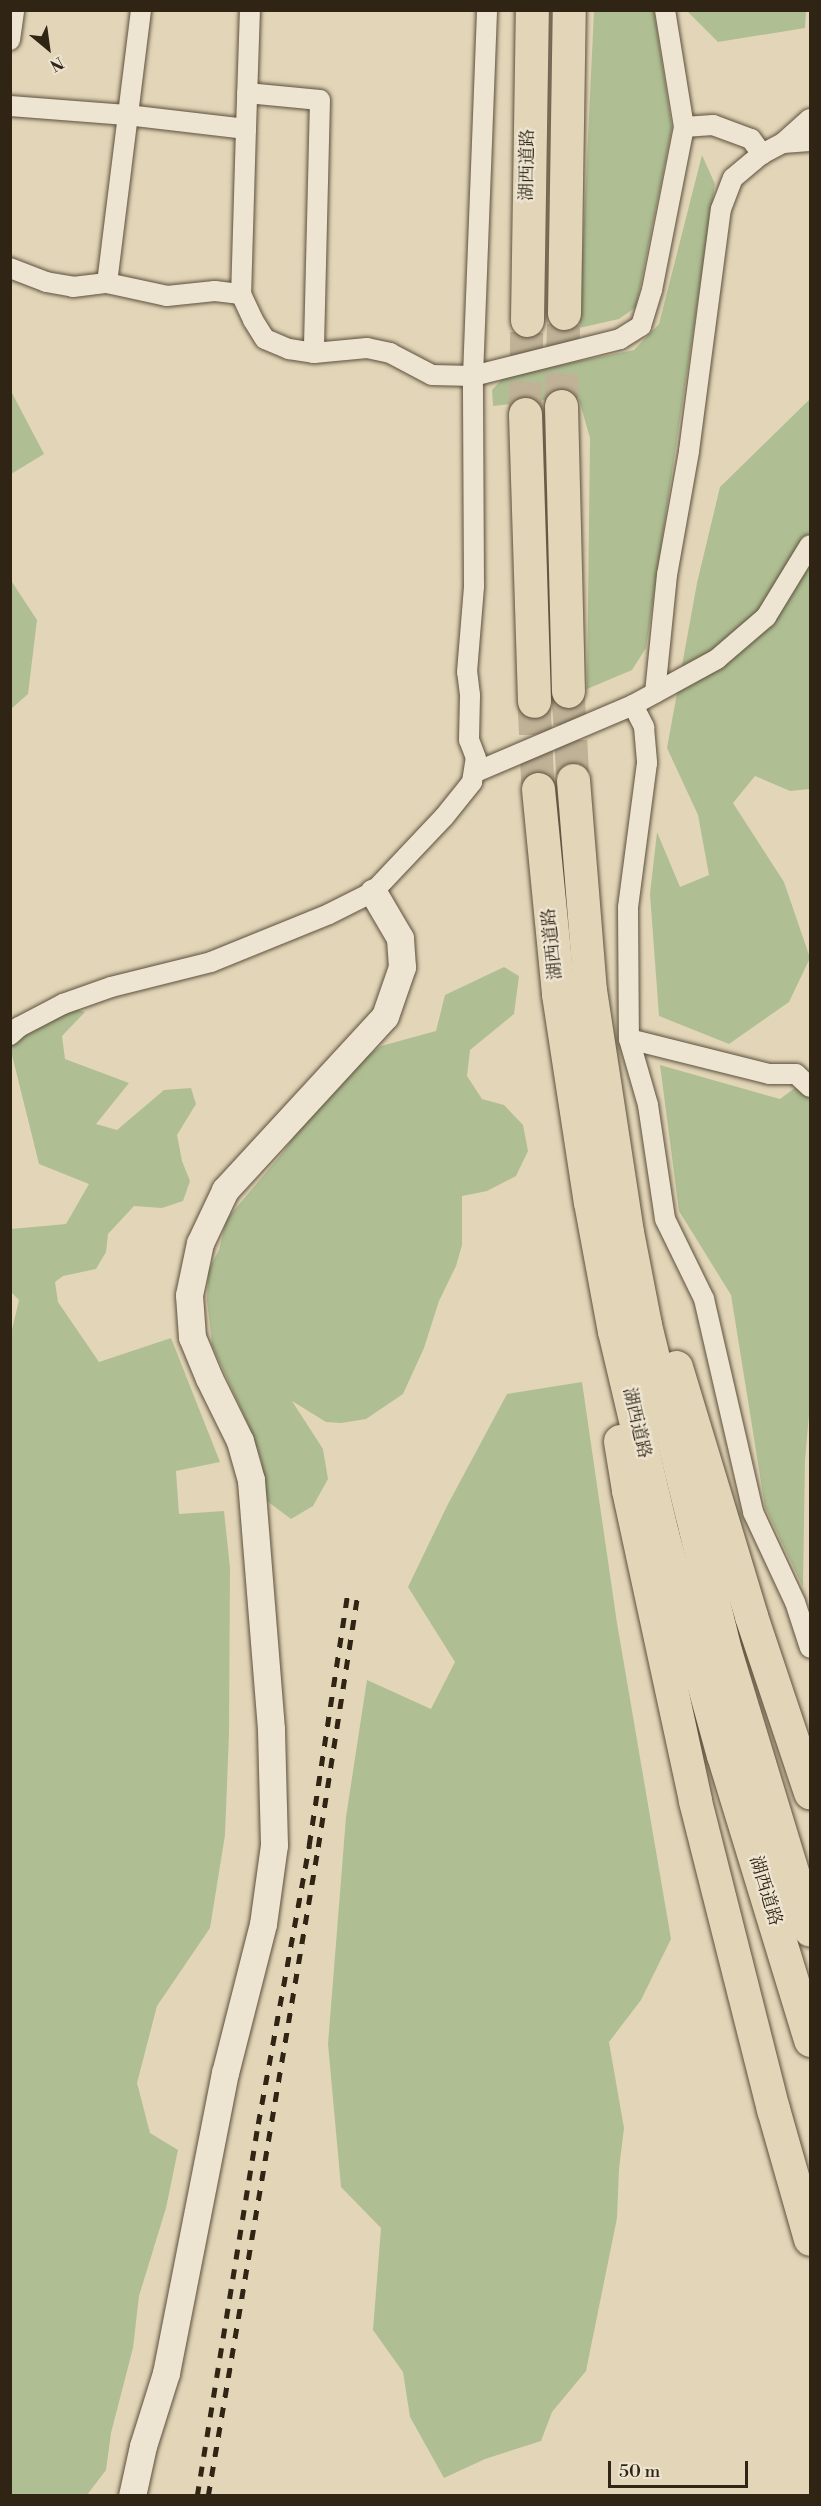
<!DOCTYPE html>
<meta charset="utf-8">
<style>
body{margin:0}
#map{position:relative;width:821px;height:2506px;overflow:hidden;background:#e3d6b8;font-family:"Libre Bodoni","Noto Serif JP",serif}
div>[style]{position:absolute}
.green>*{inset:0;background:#afbf93}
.highway-tunnel>*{height:33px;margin-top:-16.5px;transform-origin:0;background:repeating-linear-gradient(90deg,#bfb297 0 33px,transparent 0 49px)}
.roads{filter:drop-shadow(0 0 2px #5d503d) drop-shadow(0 0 2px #5d503d)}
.street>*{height:20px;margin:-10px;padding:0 10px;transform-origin:10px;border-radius:10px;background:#ede4d1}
.secondary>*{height:27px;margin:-13.5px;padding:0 13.5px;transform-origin:13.5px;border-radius:13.5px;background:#ede4d1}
.highway>*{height:33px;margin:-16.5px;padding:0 16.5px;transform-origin:16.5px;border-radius:16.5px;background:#e3d6b8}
.rail>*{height:4.5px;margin-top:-2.25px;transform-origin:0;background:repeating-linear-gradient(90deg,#302414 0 10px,transparent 0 20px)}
span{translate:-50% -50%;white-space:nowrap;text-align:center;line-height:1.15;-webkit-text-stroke:4.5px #ede4d1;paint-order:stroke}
.street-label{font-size:18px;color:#302414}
.frame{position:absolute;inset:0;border:12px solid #302414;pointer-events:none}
.north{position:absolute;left:18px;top:18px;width:60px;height:60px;-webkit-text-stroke:4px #ede4d1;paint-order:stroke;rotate:151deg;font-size:16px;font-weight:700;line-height:24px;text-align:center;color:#302414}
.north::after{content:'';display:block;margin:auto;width:21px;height:27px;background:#302414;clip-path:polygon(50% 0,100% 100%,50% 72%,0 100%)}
.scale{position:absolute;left:608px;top:2461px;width:140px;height:27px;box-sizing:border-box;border:3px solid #302414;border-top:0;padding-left:8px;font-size:18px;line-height:21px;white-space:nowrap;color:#302414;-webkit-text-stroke:4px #ede4d1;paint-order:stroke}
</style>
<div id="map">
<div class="green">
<i style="clip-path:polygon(594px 11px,654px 11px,672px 128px,636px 307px,619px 319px,579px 328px)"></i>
<i style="clip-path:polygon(687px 11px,687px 10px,806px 11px,805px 28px,718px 42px)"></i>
<i style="clip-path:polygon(702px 155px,715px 184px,646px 648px,632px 670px,587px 689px,590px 438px,578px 396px,493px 406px,492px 390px,505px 376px,634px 350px,659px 324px)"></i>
<i style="clip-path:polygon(11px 391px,44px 454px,11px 474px,10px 474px)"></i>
<i style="clip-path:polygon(810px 399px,810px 789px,790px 791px,755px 776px,733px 803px,784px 882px,810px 958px,789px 1002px,729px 1044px,659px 1016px,650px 894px,657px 832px,680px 887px,709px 875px,698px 815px,667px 748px,697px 583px,720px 487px)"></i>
<i style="clip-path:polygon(10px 579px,37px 620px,28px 694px,11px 709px)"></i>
<i style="clip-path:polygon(504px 967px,519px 976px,514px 1014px,470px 1050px,467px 1076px,482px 1099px,504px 1105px,523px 1125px,528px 1151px,516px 1176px,487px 1191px,462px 1196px,462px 1245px,456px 1266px,439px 1301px,424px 1348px,403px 1394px,366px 1419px,341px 1423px,326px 1422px,292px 1401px,323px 1449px,328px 1479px,313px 1506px,291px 1519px,267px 1501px,261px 1459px,248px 1424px,212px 1345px,207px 1300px,208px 1271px,219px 1250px,226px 1220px,284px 1151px,307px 1117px,350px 1069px,381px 1046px,436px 1031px,445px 995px)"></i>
<i style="clip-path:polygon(67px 1007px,85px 1012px,62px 1036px,65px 1059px,129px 1083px,96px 1124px,117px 1130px,164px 1090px,191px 1088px,196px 1104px,177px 1135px,182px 1161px,190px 1181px,183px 1201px,162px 1208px,134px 1206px,108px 1234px,106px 1252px,96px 1269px,63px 1276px,55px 1282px,58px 1302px,99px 1362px,171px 1338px,220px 1462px,176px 1471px,179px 1514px,224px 1511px,230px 1568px,229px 1734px,225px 1835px,210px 1928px,157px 2006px,137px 2083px,150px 2133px,178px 2150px,166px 2208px,139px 2296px,133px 2348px,111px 2433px,106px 2470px,87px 2495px,11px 2495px,10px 1338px,19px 1300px,11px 1292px,11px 1229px,66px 1224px,89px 1184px,39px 1164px,10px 1047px,32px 1027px)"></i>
<i style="clip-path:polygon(660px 1065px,780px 1099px,810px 1077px,810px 1403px,805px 1460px,803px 1587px,765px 1507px,731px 1295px,679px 1211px)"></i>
<i style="clip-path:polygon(582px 1382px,617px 1623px,671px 1939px,641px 2000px,609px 2042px,624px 2128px,619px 2169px,617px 2218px,586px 2371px,552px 2412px,541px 2441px,485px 2459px,444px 2478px,410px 2417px,403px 2372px,373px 2330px,381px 2228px,341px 2187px,328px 2044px,346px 1817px,367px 1680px,431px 1709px,455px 1662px,408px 1587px,447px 1506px,507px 1394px)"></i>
</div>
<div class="highway-tunnel">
<i style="left:561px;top:406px;width:93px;rotate:-88.2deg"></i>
<i style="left:525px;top:414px;width:94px;rotate:-88.8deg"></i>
<i style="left:568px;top:691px;width:89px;rotate:86.8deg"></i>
<i style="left:534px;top:701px;width:88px;rotate:87.4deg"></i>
</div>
<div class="roads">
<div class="street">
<i style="left:10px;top:40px;width:30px;rotate:-82deg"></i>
<i style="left:247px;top:93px;width:73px;rotate:5.5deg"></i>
<i style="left:320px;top:100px;width:253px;rotate:91.4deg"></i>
<i style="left:10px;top:106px;width:117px;rotate:4.4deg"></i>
<i style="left:127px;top:115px;width:120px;rotate:6.7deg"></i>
<i style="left:246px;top:129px;width:165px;rotate:91.7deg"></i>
<i style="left:684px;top:127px;width:29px;rotate:-4deg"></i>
<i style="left:713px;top:125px;width:40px;rotate:20.2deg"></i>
<i style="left:751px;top:139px;width:19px;rotate:54deg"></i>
<i style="left:246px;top:129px;width:119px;rotate:-88.1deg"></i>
<i style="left:783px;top:143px;width:27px;rotate:-4deg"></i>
<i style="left:10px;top:268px;width:39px;rotate:21deg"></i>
<i style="left:46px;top:282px;width:27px;rotate:10deg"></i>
<i style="left:73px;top:287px;width:34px;rotate:-7deg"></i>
<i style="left:107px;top:283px;width:61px;rotate:12.2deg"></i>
<i style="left:167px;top:296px;width:48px;rotate:-5.9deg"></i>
<i style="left:215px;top:291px;width:26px;rotate:7deg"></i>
<i style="left:241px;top:294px;width:29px;rotate:65deg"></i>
<i style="left:253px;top:320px;width:22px;rotate:58deg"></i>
<i style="left:265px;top:339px;width:26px;rotate:23deg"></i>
<i style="left:289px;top:349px;width:25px;rotate:9deg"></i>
<i style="left:314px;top:353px;width:53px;rotate:-5.4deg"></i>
<i style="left:367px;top:348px;width:24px;rotate:12deg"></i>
<i style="left:390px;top:353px;width:47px;rotate:27.6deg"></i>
<i style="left:432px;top:375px;width:41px;rotate:1.4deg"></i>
<i style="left:473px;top:376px;width:152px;rotate:-14.1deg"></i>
<i style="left:620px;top:339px;width:25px;rotate:-32deg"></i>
<i style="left:641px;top:326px;width:38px;rotate:-73deg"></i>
<i style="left:652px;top:290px;width:166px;rotate:-78.9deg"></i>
<i style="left:684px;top:127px;width:119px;rotate:-99.2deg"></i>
<i style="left:107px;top:283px;width:275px;rotate:-82.9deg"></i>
<i style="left:655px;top:693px;width:119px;rotate:-84.2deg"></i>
<i style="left:667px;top:575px;width:126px;rotate:-79.9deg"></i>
<i style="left:689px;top:451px;width:244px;rotate:-82.5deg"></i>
<i style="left:721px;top:209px;width:33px;rotate:-69deg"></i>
<i style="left:733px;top:178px;width:38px;rotate:-40deg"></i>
<i style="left:762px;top:154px;width:24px;rotate:-28deg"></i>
<i style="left:783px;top:143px;width:36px;rotate:-42deg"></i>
<i style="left:633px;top:705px;width:25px;rotate:63deg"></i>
<i style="left:644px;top:727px;width:36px;rotate:85deg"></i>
<i style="left:647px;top:763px;width:145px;rotate:97.5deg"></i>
<i style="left:628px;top:907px;width:132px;rotate:89.6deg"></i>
<i style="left:629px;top:1039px;width:69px;rotate:73.9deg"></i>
<i style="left:648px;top:1105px;width:115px;rotate:81.5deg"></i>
<i style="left:665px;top:1219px;width:89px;rotate:64deg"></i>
<i style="left:704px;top:1299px;width:219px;rotate:77deg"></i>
<i style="left:753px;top:1512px;width:99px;rotate:65deg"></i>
<i style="left:795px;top:1602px;width:48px;rotate:71.9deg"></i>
<i style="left:476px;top:772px;width:171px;rotate:-23.1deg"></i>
<i style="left:633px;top:705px;width:96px;rotate:-28.7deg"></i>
<i style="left:717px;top:659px;width:65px;rotate:-40.6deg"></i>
<i style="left:766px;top:617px;width:84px;rotate:-58.6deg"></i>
<i style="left:10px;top:1035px;width:12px;rotate:-42deg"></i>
<i style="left:19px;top:1027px;width:50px;rotate:-27.6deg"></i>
<i style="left:63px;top:1004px;width:51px;rotate:-19.5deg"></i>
<i style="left:111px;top:987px;width:103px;rotate:-14deg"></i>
<i style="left:211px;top:962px;width:127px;rotate:-22.1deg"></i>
<i style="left:329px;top:914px;width:49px;rotate:-26.6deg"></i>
<i style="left:373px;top:892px;width:103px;rotate:-46.6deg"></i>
<i style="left:444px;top:817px;width:45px;rotate:-51.3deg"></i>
<i style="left:472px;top:782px;width:24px;rotate:-81deg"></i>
<i style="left:476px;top:758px;width:19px;rotate:-111deg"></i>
<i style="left:469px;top:740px;width:45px;rotate:-88.7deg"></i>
<i style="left:470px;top:695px;width:23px;rotate:-97deg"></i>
<i style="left:467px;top:672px;width:86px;rotate:-85.3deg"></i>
<i style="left:474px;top:586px;width:210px;rotate:-90.3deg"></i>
<i style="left:473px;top:376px;width:366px;rotate:-87.8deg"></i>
<i style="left:629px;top:1039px;width:144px;rotate:14deg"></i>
<i style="left:769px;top:1074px;width:27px"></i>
<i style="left:796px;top:1074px;width:19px;rotate:43deg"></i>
</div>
<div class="secondary">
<i style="left:132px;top:2496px;width:51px;rotate:-77.6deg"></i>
<i style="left:143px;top:2446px;width:77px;rotate:-72.5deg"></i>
<i style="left:166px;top:2373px;width:306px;rotate:-78.9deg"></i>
<i style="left:225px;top:2073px;width:154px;rotate:-75.7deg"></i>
<i style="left:263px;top:1924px;width:80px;rotate:-82.1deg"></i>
<i style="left:274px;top:1845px;width:116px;rotate:-91.5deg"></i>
<i style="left:271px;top:1729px;width:250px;rotate:-94.6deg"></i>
<i style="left:251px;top:1480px;width:41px;rotate:-105.8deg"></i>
<i style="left:240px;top:1441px;width:70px;rotate:-116.2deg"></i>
<i style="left:209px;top:1378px;width:44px;rotate:-112.5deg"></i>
<i style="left:192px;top:1337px;width:42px;rotate:-94.1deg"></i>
<i style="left:189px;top:1295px;width:53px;rotate:-78.1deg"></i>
<i style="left:200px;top:1243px;width:59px;rotate:-64.7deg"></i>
<i style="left:225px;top:1190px;width:236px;rotate:-47.4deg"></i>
<i style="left:385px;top:1016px;width:52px;rotate:-70.9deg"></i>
<i style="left:402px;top:967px;width:29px;rotate:-94deg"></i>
<i style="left:400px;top:938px;width:53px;rotate:-120.4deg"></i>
</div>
<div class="highway">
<i style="left:564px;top:313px;width:303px;rotate:-89.1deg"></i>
<i style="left:527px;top:320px;width:310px;rotate:-89.1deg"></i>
<i style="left:561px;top:406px;width:285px;rotate:88.6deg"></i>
<i style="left:525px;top:414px;width:287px;rotate:88.2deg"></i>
<i style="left:573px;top:780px;width:211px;rotate:85.4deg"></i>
<i style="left:590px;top:990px;width:245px;rotate:81.3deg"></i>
<i style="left:627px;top:1232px;width:95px;rotate:79deg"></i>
<i style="left:645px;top:1325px;width:339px;rotate:76.2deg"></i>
<i style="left:726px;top:1654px;width:288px;rotate:73.1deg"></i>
<i style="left:538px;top:789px;width:206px;rotate:84.4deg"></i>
<i style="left:558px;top:994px;width:210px;rotate:81.3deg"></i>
<i style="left:590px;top:1202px;width:131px;rotate:79.5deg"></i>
<i style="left:614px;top:1331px;width:209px;rotate:76.7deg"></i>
<i style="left:662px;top:1534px;width:229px;rotate:74.6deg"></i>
<i style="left:723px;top:1755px;width:298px;rotate:73deg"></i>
<i style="left:676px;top:1367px;width:260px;rotate:73.2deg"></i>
<i style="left:751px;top:1616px;width:186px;rotate:71.5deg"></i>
<i style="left:620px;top:1441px;width:50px;rotate:80.7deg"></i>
<i style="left:628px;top:1490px;width:318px;rotate:77.8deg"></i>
<i style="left:695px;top:1801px;width:318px;rotate:75.8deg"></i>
<i style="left:773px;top:2109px;width:135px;rotate:74.1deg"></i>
</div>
</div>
<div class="rail">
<i style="left:197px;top:2496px;width:377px;rotate:-80.7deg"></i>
<i style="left:258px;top:2124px;width:284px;rotate:-79.6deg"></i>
<i style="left:309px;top:1845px;width:259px;rotate:-81.3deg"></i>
<i style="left:208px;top:2496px;width:658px;rotate:-80.38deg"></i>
<i style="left:318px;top:1847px;width:257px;rotate:-81.1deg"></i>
</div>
<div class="street-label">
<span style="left:528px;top:165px;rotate:-89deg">湖西道路</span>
<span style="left:553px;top:944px;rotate:-96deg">湖西道路</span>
<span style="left:636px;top:1423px;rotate:77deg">湖西道路</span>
<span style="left:765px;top:1891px;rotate:73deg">湖西道路</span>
</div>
<div class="frame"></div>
<div class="north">N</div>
<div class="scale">50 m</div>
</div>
